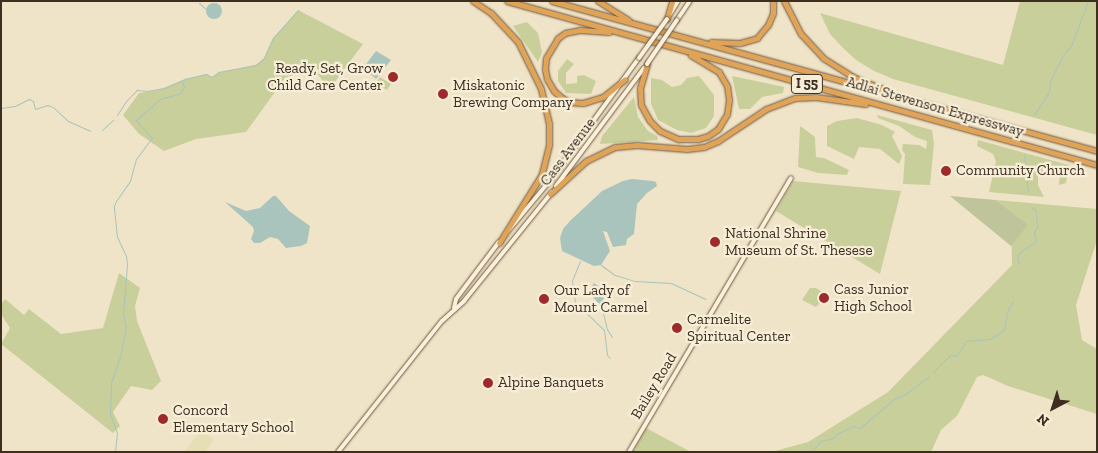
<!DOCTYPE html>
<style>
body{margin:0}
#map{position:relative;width:1098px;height:453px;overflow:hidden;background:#f0e4c8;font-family:"Zilla Slab",serif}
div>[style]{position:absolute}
.farmland>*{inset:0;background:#e6deb5}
.green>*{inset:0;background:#c9cf9b}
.cemetery>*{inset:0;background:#bfc49a}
.water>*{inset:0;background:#a9c4bc}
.round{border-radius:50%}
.stream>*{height:1px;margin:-0.5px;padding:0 0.5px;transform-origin:0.5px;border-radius:0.5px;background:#a9c4bc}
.roads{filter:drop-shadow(0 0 1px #6f573f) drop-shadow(0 0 1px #6f573f)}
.secondary>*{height:4px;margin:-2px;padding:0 2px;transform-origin:2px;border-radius:2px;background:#faf1dc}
.highway>*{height:5px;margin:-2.5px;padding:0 2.5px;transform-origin:2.5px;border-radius:2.5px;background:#e0a458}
.bridges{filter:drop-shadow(0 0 1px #6f573f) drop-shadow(0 0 1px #6f573f)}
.secondary-bridge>*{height:4px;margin:-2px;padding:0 2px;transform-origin:2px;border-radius:2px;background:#faf1dc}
.dots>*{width:14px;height:14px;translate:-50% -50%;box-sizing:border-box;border:2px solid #f7eed8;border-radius:50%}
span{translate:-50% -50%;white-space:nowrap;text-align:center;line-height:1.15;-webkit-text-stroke:4.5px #f7eed8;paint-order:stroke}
.shield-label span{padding:1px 4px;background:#f7eed8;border:1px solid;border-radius:4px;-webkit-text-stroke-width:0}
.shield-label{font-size:14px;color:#3d2e20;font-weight:700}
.poi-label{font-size:15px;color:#3d2e20}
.right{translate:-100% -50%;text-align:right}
.left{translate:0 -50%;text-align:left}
.street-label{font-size:15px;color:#3d2e20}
.frame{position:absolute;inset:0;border:2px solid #3d2e20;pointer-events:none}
.north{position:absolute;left:1028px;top:383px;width:50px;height:50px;-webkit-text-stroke:4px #f7eed8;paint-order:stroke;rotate:220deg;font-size:14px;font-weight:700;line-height:20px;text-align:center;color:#3d2e20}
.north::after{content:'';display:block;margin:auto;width:18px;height:22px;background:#3d2e20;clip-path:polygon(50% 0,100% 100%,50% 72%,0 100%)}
</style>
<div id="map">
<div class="farmland">
<i style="clip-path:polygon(201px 430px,214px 440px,205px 452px,184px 452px)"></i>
</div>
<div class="green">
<i style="clip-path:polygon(1020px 1px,1097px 1px,1097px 135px,893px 79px,874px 71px,856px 60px,842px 47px,830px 34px,820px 13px,1003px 65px)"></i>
<i style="clip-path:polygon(298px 10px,363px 44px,334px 83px,326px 85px,316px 72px,308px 69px,285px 78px,246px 132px,196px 139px,164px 151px,139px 134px,123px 115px,139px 93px,159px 90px,185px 79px,206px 74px,212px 77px,219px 72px,256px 65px,264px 58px,273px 38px)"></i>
<i style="clip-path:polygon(527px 22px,538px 33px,542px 52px,538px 62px,513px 26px)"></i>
<i style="clip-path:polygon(567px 59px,574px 64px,566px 73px,566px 84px,577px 83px,577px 76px,584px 75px,596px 81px,591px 94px,566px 93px,558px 81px,558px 71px)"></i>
<i style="clip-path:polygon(699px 76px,714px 95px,714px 116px,706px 128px,691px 133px,677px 130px,658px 120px,651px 104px,651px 78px,662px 80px,672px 87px,681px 85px,687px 78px)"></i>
<i style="clip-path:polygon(732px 76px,784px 87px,783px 93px,762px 97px,750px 109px,739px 109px)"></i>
<i style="clip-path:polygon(380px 77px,391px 84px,387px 90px,375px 84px)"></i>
<i style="clip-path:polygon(634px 97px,638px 117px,648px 131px,657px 136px,658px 140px,600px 144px,602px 136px)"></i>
<i style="clip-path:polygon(877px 115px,932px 130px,934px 144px,930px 185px,903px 184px,905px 154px,902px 150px,903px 144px,919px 145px,926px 149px,927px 141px,915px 137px,899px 126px,878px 118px)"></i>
<i style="clip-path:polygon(857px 118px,882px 125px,895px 132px,892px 136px,902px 156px,899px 164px,880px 149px,859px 147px,854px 159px,827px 146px,827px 126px,837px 121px)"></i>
<i style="clip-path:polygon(800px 126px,815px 137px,816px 157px,824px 158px,849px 170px,847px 175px,818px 173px,798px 167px)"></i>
<i style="clip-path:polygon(978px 140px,1069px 165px,1066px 183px,1059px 185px,1060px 171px,1047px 168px,1038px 176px,1038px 185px,1044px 197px,989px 192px,996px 161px,993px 154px,977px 146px)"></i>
<i style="clip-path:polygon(793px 181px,901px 191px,880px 274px,776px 211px)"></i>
<i style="clip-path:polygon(996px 200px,1097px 209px,1097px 240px,1076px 305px,1082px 340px,1097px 349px,1097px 414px,1008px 386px,983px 375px,977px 377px,957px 416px,941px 430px,931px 452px,771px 452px,808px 442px,888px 392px,1012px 265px,1011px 212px)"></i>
<i style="clip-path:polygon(119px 273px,140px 288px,135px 306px,137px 321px,161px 381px,152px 390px,131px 386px,113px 412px,120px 426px,113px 433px,1px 344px,10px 328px,1px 314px,1px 304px,5px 299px,24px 315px,29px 309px,61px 334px,103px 328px)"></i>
<i style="clip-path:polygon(810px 288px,816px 288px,822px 292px,821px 302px,816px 307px,802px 300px)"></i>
<i style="clip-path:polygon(646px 428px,691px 452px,633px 452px)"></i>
</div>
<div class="cemetery">
<i style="clip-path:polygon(950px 196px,996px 200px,1028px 225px,1011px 246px)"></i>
</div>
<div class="water">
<i class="round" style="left:206px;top:3px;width:16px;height:16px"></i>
<i style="clip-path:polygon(376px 51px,391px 60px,376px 79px,363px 68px)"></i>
<i style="clip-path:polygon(632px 179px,653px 181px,656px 182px,657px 186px,647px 193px,637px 204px,634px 234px,627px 239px,626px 245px,613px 247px,607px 232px,603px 231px,610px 251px,601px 265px,594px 266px,562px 251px,560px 238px,563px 229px,570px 221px,602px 191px,623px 181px)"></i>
<i style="clip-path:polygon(273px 196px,276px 196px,289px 211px,310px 226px,307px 243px,301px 246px,286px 248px,278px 239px,270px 237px,260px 243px,254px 243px,251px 239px,254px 231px,253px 227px,225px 202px,246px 211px,260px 208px)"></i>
<i style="clip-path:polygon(594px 283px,604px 290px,603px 305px,600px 305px,588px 292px)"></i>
</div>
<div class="stream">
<i style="left:199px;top:3px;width:9px;rotate:41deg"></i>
<i style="left:1px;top:108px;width:14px;rotate:-8deg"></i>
<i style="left:15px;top:106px;width:16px;rotate:-27deg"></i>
<i style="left:29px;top:99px;width:4px;rotate:27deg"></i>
<i style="left:33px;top:101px;width:8px;rotate:76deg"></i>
<i style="left:35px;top:109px;width:13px;rotate:-18deg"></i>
<i style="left:47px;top:105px;width:6px;rotate:18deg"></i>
<i style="left:53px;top:107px;width:21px;rotate:43deg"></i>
<i style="left:68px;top:121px;width:24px;rotate:24deg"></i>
<i style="left:117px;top:115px;width:17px;rotate:-57deg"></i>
<i style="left:126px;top:101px;width:16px;rotate:-45deg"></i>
<i style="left:137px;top:90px;width:10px;rotate:6deg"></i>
<i style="left:147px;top:91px;width:17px;rotate:-10deg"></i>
<i style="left:164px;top:88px;width:23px;rotate:-23deg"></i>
<i style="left:185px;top:79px;width:22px;rotate:-13deg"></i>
<i style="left:206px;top:74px;width:7px;rotate:27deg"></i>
<i style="left:212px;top:77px;width:9px;rotate:-36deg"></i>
<i style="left:219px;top:72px;width:38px;rotate:-11deg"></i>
<i style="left:256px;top:65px;width:11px;rotate:-41deg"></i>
<i style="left:264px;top:58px;width:22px;rotate:-66deg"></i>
<i style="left:273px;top:38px;width:38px;rotate:-48deg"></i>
<i style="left:1034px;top:115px;width:27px;rotate:-57deg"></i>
<i style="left:1049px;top:92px;width:11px;rotate:-85deg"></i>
<i style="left:1050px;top:81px;width:30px;rotate:-63deg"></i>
<i style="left:1064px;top:54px;width:11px;rotate:-49deg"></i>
<i style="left:1071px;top:46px;width:48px;rotate:-69.3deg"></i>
<i style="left:102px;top:130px;width:15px;rotate:-42deg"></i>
<i style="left:1024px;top:155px;width:37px;rotate:84deg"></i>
<i style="left:580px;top:261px;width:22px;rotate:112deg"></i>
<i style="left:572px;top:281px;width:21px;rotate:82deg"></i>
<i style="left:575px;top:302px;width:40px;rotate:44deg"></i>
<i style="left:604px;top:330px;width:25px;rotate:83deg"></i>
<i style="left:607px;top:355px;width:4px;rotate:45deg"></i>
<i style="left:1019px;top:264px;width:6px;rotate:-108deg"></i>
<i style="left:1017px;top:258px;width:5px;rotate:-68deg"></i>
<i style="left:1019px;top:253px;width:21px;rotate:-35deg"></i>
<i style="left:1036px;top:241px;width:9px;rotate:-103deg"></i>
<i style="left:1034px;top:232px;width:6px;rotate:-59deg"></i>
<i style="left:1037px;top:227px;width:16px;rotate:-94deg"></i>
<i style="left:1036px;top:211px;width:6px;rotate:-141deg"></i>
<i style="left:601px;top:265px;width:17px;rotate:36deg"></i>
<i style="left:615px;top:275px;width:21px;rotate:17deg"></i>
<i style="left:635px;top:281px;width:36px;rotate:3deg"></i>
<i style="left:671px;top:283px;width:38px;rotate:25deg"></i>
<i style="left:601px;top:305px;width:25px;rotate:76deg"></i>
<i style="left:607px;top:329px;width:9px;rotate:58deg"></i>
<i style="left:933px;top:372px;width:24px;rotate:-45deg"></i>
<i style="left:950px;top:355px;width:6px;rotate:9deg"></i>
<i style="left:956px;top:356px;width:18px;rotate:-56deg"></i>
<i style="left:966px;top:341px;width:24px;rotate:-5deg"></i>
<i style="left:990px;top:339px;width:17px;rotate:-33deg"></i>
<i style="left:1004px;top:330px;width:21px;rotate:-79deg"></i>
<i style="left:1008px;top:309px;width:9px;rotate:-58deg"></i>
<i style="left:115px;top:452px;width:19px;rotate:-84deg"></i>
<i style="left:117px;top:433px;width:20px;rotate:-110deg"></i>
<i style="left:110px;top:414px;width:31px;rotate:-88deg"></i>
<i style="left:111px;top:383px;width:28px;rotate:-71deg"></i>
<i style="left:120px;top:357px;width:31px;rotate:-79deg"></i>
<i style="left:126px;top:327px;width:13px;rotate:-103deg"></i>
<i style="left:123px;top:314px;width:50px;rotate:-85.4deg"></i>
<i style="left:127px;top:264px;width:8px;rotate:-97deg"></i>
<i style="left:126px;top:256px;width:21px;rotate:-115deg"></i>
<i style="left:117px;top:237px;width:31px;rotate:-96deg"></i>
<i style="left:114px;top:206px;width:5px;rotate:-68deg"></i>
<i style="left:116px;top:201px;width:24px;rotate:-55deg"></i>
<i style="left:130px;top:181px;width:23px;rotate:-75deg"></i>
<i style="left:136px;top:159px;width:26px;rotate:-53deg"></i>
<i style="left:152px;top:138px;width:24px;rotate:-132deg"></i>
<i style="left:136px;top:120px;width:32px;rotate:-41deg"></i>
<i style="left:160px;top:99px;width:20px;rotate:-15deg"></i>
<i style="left:179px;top:94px;width:9px;rotate:-54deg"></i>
<i style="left:184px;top:87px;width:6px;rotate:-108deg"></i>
<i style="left:811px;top:452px;width:15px;rotate:-48deg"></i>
<i style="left:821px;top:441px;width:12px;rotate:-14deg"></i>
<i style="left:833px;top:438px;width:5px;rotate:-53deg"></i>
<i style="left:836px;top:434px;width:20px;rotate:-24deg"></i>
<i style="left:854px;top:426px;width:6px;rotate:18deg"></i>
<i style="left:860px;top:428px;width:45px;rotate:-40.5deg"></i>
<i style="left:894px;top:399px;width:11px;rotate:-22deg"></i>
<i style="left:904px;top:395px;width:31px;rotate:-37deg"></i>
</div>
<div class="roads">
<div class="secondary">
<i style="left:670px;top:14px;width:15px;rotate:-58deg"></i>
<i style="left:677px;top:20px;width:23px;rotate:-56deg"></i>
<i style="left:556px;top:186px;width:147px;rotate:-53.3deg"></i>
<i style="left:508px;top:231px;width:69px;rotate:-50.3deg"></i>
<i style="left:552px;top:178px;width:148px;rotate:-54.1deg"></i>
<i style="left:454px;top:308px;width:9px;rotate:-77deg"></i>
<i style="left:456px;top:299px;width:71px;rotate:-53deg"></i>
<i style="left:338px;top:452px;width:167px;rotate:-51.6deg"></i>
<i style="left:442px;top:321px;width:30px;rotate:-42deg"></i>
<i style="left:464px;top:301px;width:140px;rotate:-51.1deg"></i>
<i style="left:629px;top:452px;width:318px;rotate:-59.4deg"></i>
</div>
<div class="highway">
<i style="left:473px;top:1px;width:22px;rotate:34deg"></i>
<i style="left:491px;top:13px;width:40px;rotate:47deg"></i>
<i style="left:518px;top:42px;width:52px;rotate:63.9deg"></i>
<i style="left:541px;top:89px;width:35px;rotate:77deg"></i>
<i style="left:549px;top:123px;width:22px;rotate:90deg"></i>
<i style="left:549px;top:145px;width:30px;rotate:104deg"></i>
<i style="left:542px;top:174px;width:81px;rotate:121.9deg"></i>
<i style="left:507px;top:1px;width:612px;rotate:15.53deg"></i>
<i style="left:552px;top:1px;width:565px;rotate:15.39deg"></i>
<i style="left:598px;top:1px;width:36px;rotate:32deg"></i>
<i style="left:784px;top:1px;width:37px;rotate:63deg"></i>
<i style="left:801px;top:34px;width:33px;rotate:47deg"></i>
<i style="left:823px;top:58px;width:36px;rotate:32deg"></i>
<i style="left:853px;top:77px;width:35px;rotate:22deg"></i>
<i style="left:667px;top:19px;width:19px;rotate:-74deg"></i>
<i style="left:609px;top:32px;width:29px;rotate:-176deg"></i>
<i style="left:580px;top:30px;width:15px;rotate:169deg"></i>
<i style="left:565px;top:33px;width:9px;rotate:144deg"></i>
<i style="left:558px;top:38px;width:23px;rotate:121deg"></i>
<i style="left:546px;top:58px;width:11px;rotate:95deg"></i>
<i style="left:545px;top:69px;width:10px;rotate:79deg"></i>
<i style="left:547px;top:79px;width:14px;rotate:60deg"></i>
<i style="left:554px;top:91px;width:11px;rotate:41deg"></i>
<i style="left:562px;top:98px;width:8px;rotate:30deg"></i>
<i style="left:569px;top:102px;width:14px;rotate:4deg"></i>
<i style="left:583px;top:103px;width:21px;rotate:-17deg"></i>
<i style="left:603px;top:97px;width:28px;rotate:-39deg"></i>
<i style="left:711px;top:42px;width:29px;rotate:2deg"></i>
<i style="left:740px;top:43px;width:18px;rotate:-16deg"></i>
<i style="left:757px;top:38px;width:17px;rotate:-50deg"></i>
<i style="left:768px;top:25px;width:13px;rotate:-67deg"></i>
<i style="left:773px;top:13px;width:12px;rotate:-90deg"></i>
<i style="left:647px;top:64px;width:25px;rotate:106deg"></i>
<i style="left:640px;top:88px;width:17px;rotate:87deg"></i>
<i style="left:641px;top:105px;width:18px;rotate:61deg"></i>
<i style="left:650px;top:121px;width:14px;rotate:45deg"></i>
<i style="left:660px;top:131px;width:20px;rotate:24deg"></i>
<i style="left:678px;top:139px;width:20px"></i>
<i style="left:698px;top:139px;width:10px;rotate:-17deg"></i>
<i style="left:708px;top:136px;width:12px;rotate:-35deg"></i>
<i style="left:718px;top:129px;width:17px;rotate:-59deg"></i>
<i style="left:727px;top:114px;width:14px;rotate:-82deg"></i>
<i style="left:729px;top:100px;width:14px;rotate:-98deg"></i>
<i style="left:727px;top:86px;width:16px;rotate:-120deg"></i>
<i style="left:719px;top:72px;width:33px;rotate:-149deg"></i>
<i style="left:550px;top:194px;width:49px;rotate:-42.5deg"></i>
<i style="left:586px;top:161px;width:32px;rotate:-26deg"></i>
<i style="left:615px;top:147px;width:22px;rotate:-5deg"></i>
<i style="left:637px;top:145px;width:50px;rotate:4.6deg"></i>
<i style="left:687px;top:149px;width:17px;rotate:-7deg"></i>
<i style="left:704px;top:147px;width:15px;rotate:-23deg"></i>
<i style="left:718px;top:141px;width:58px;rotate:-33.7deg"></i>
<i style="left:766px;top:109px;width:31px;rotate:-21deg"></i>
<i style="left:795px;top:98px;width:21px;rotate:-3deg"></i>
<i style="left:816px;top:97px;width:50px;rotate:8deg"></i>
</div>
</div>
<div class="bridges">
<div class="secondary-bridge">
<i style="left:639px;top:58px;width:48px;rotate:-54.3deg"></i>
<i style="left:647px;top:64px;width:53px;rotate:-55.7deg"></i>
</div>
</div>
<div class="dots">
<i style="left:393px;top:77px;background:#9e2a2b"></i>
<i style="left:443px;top:94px;background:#9e2a2b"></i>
<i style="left:946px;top:171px;background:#9e2a2b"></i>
<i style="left:715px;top:242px;background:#9e2a2b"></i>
<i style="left:824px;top:298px;background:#9e2a2b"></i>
<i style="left:544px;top:299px;background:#9e2a2b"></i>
<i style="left:677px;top:328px;background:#9e2a2b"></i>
<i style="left:488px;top:383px;background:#9e2a2b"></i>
<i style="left:163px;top:419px;background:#9e2a2b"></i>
</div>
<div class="shield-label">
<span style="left:807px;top:84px">I 55</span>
</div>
<div class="poi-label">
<span class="right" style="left:383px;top:77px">Ready, Set, Grow<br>Child Care Center</span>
<span class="left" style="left:453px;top:94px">Miskatonic<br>Brewing Company</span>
<span class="left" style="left:956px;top:171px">Community Church</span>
<span class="left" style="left:725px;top:242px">National Shrine<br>Museum of St. Thesese</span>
<span class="left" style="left:834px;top:298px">Cass Junior<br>High School</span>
<span class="left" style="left:554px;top:299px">Our Lady of<br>Mount Carmel</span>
<span class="left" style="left:687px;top:328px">Carmelite<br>Spiritual Center</span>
<span class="left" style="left:498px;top:383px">Alpine Banquets</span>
<span class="left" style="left:173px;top:419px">Concord<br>Elementary School</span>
</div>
<div class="street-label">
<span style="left:935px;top:107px;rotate:16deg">Adlai Stevenson Expressway</span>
<span style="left:568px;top:152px;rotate:-53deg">Cass Avenue</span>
<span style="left:654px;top:386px;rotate:-59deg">Bailey Road</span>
</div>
<div class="frame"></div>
<div class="north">N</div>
</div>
